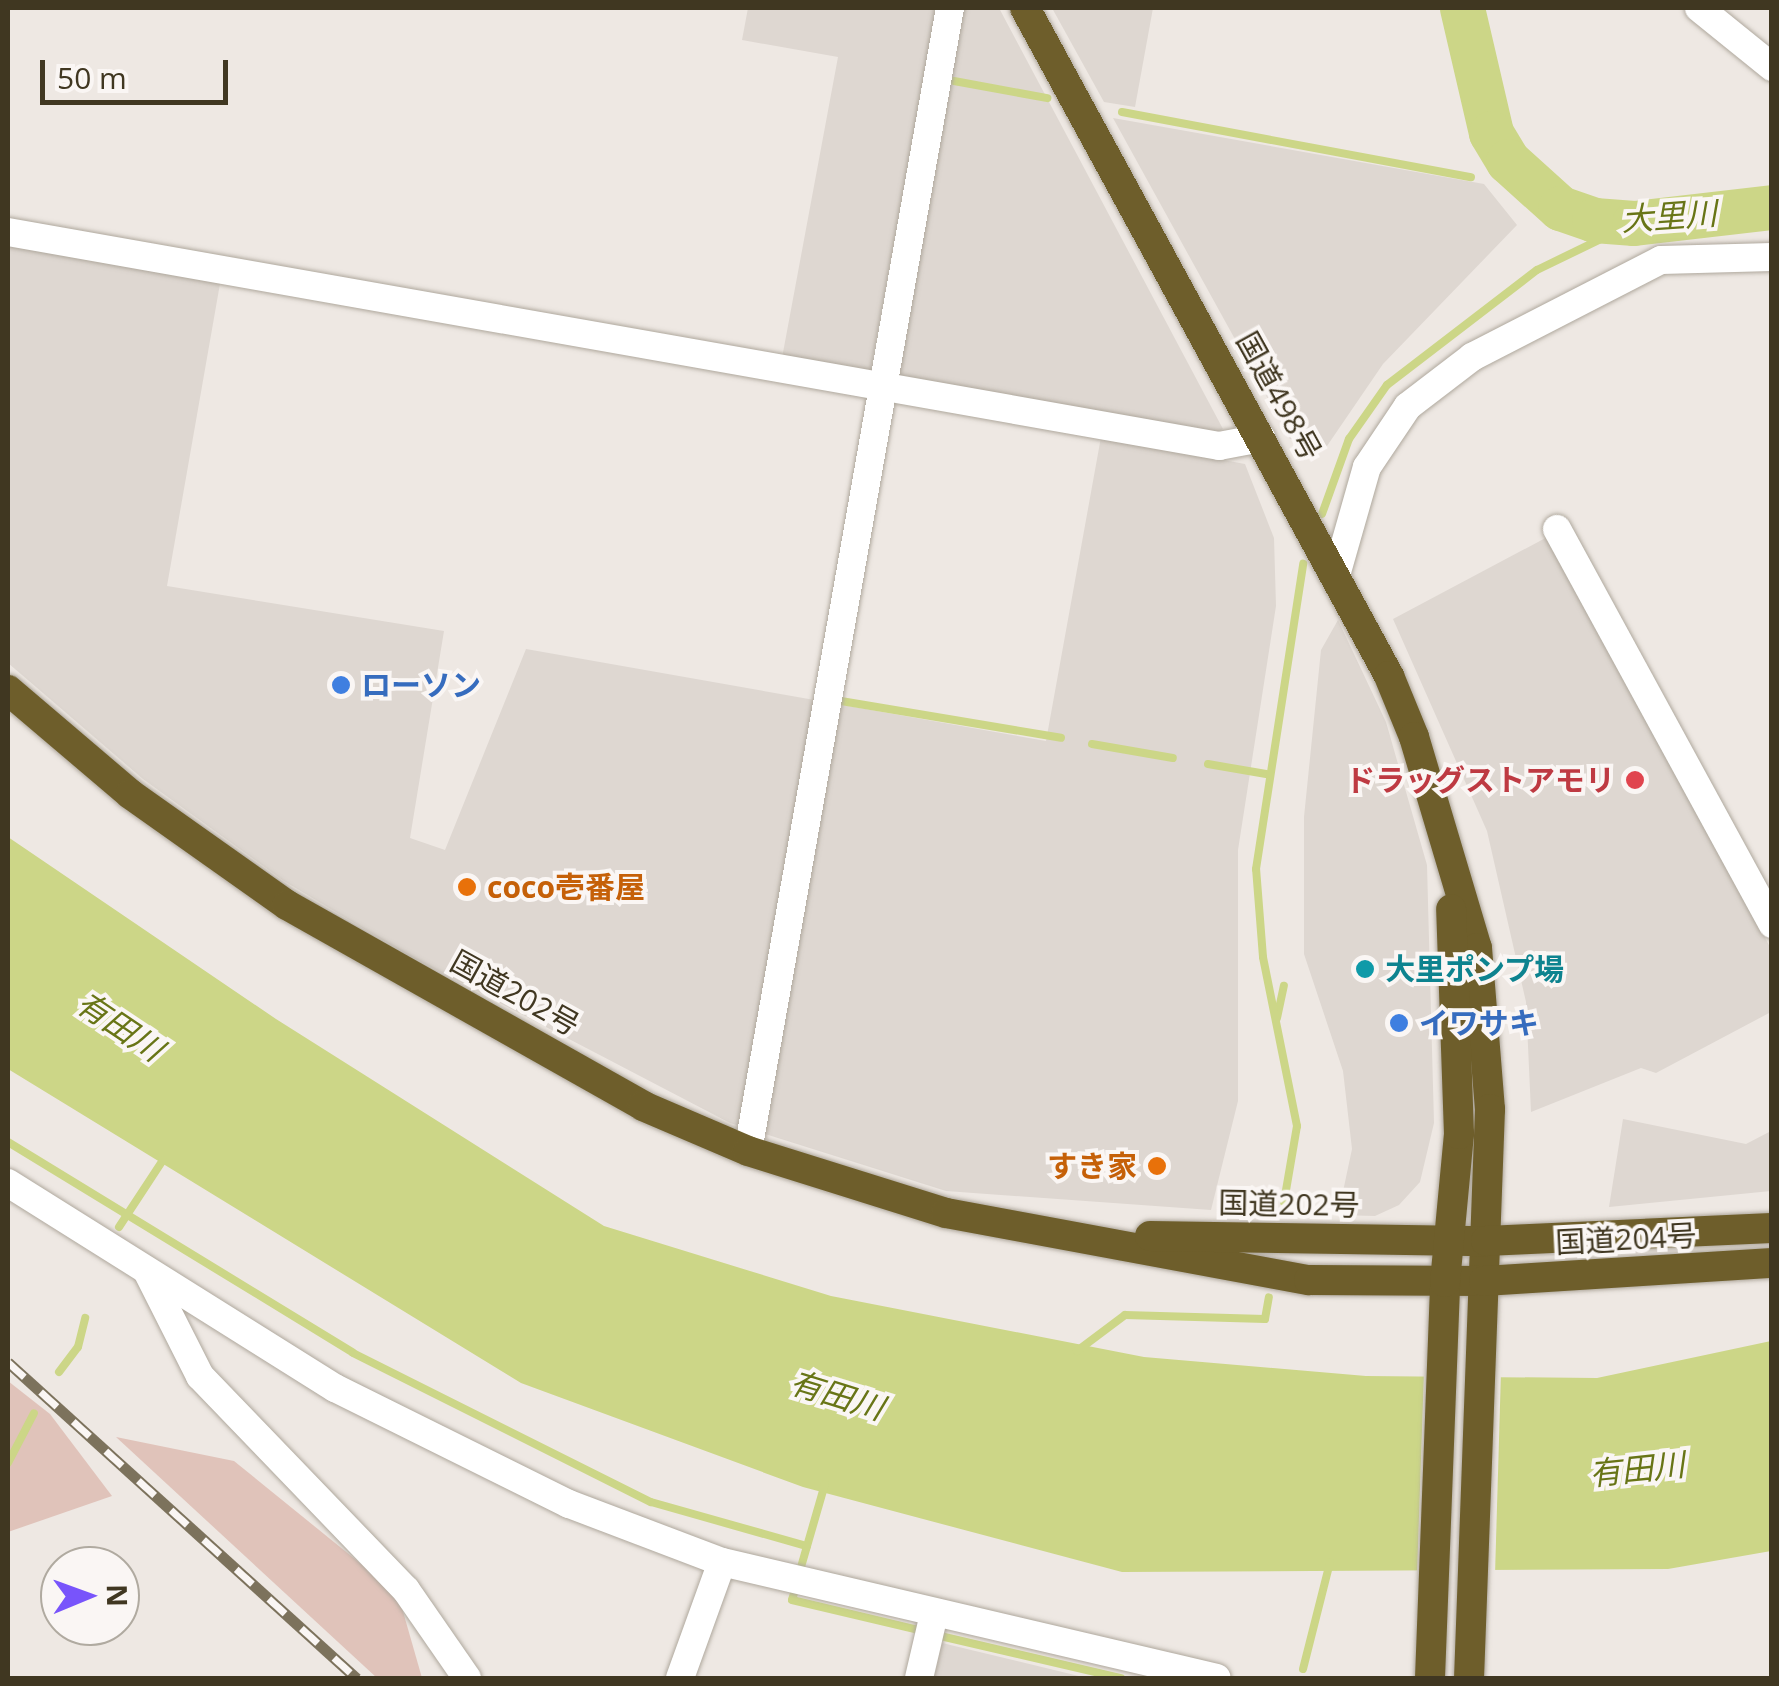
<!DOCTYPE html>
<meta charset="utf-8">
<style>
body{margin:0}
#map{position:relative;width:1779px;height:1686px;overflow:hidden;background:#eee8e3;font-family:"Open Sans","Noto Sans JP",sans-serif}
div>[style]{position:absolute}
.built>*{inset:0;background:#ded7d1}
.green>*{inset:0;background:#e0c3ba}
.water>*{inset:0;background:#ccd687}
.pier>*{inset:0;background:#eee8e3}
.stream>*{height:8px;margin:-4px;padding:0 4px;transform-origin:4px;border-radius:4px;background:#ccd687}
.river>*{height:45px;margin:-22.5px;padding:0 22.5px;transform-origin:22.5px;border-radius:22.5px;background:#ccd687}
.roads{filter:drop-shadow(0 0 2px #afa89d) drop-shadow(0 0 2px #afa89d)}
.street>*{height:28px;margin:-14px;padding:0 14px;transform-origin:14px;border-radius:14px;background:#fff}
.highway>*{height:30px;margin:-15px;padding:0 15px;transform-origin:15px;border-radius:15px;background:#6e5e2b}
.rail>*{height:11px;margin-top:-5.5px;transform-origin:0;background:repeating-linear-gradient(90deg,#faf6f4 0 22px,#7c725c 0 44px);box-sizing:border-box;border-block:2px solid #7c725c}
.dots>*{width:28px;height:28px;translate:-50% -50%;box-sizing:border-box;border:5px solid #faf6f4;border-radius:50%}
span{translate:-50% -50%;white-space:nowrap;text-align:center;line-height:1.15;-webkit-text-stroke:8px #faf6f4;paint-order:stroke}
.street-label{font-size:30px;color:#403721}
.shop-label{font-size:30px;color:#366cbe;font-weight:700}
.left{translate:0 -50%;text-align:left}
.health-label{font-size:30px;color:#be3a42;font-weight:700}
.right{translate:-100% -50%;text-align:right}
.food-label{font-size:30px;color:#c56008;font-weight:700}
.culture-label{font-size:30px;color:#0d838f;font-weight:700}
.water-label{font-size:32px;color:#687516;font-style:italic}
.frame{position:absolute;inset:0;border:10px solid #403721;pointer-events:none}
.north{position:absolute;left:40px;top:1546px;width:100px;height:100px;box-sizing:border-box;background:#faf6f4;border:2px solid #b0aaa0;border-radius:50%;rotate:89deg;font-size:28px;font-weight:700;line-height:40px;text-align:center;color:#403721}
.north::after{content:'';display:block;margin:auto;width:35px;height:45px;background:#7854fb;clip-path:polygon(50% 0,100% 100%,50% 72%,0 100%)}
.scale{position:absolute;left:40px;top:60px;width:188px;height:45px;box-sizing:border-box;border:5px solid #403721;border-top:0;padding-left:12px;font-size:30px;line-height:35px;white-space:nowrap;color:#403721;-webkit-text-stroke:8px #faf6f4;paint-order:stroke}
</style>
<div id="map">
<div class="built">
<i style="clip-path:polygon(748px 8px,937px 8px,870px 373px,782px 358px,838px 57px,742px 40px)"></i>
<i style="clip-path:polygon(958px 8px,999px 8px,1223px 429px,1212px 435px,889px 377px)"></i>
<i style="clip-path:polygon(1052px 8px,1153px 8px,1135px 107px,1104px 102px)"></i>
<i style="clip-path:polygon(1113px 118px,1484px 184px,1517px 225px,1383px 364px,1327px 446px,1290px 439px)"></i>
<i style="clip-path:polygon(8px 241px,221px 278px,167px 586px,444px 631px,410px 838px,445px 850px,526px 649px,1046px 741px,1101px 437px,1245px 464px,1274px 538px,1276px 606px,1238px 850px,1238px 1101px,1211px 1210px,946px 1191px,730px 1123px,408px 955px,284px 881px,143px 779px,8px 663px)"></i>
<i style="clip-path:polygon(1553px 534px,1771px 949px,1771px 1012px,1656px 1073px,1641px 1068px,1531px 1112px,1526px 1002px,1487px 831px,1393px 619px)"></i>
<i style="clip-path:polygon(1338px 620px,1386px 722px,1427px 865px,1434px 1123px,1420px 1182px,1399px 1205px,1375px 1216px,1338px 1215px,1352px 1149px,1343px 1071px,1304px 954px,1304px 817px,1321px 650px)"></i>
<i style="clip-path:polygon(1623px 1119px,1746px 1144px,1771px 1131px,1771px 1191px,1609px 1207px)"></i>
<i style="clip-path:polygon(942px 1643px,1087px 1678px,934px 1678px)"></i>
</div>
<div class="green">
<i style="clip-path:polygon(8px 1381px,50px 1414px,112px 1496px,8px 1532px)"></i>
<i style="clip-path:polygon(116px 1437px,234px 1461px,398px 1594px,422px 1678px,377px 1678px)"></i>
</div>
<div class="water">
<i style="clip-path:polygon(8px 837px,276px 1019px,604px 1226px,831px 1296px,1144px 1357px,1366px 1376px,1597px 1378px,1771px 1341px,1771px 1551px,1668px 1569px,1122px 1572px,803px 1487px,521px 1383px,8px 1069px)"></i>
</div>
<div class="pier">
<i style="clip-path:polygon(1424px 1372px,1501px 1372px,1495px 1575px,1417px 1575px)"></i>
</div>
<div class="stream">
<i style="left:954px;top:81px;width:95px;rotate:10.4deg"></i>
<i style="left:1122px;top:112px;width:355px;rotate:10.6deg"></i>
<i style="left:1322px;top:514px;width:80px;rotate:-70.2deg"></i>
<i style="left:1349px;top:439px;width:66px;rotate:-54.9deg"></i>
<i style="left:1387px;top:385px;width:189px;rotate:-37.5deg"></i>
<i style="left:1537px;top:270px;width:108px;rotate:-25.9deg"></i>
<i style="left:841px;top:701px;width:223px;rotate:9.5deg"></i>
<i style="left:1092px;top:744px;width:82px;rotate:9.8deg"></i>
<i style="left:1208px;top:764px;width:59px;rotate:9.8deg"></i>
<i style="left:1277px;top:1018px;width:33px;rotate:-78deg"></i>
<i style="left:8px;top:1142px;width:404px;rotate:31.4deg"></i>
<i style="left:353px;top:1353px;width:333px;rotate:26.6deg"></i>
<i style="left:651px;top:1502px;width:162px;rotate:15.8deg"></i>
<i style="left:1284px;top:1202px;width:77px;rotate:-80.3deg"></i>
<i style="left:1297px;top:1126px;width:172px;rotate:-101.4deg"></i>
<i style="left:1263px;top:957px;width:88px;rotate:-94.5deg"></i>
<i style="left:1256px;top:869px;width:309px;rotate:-81.2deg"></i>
<i style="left:119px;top:1227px;width:80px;rotate:-56.7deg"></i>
<i style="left:1077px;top:1351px;width:60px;rotate:-36.9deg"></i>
<i style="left:1125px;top:1315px;width:140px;rotate:1.6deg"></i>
<i style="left:1265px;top:1319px;width:22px;rotate:-80deg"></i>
<i style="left:59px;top:1372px;width:31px;rotate:-53deg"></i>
<i style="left:78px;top:1347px;width:30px;rotate:-76deg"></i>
<i style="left:8px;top:1463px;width:56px;rotate:-62.5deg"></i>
<i style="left:801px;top:1567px;width:86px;rotate:-73.9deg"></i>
<i style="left:795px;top:1590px;width:10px;rotate:107deg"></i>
<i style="left:792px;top:1600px;width:135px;rotate:13.3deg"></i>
<i style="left:936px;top:1635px;width:190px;rotate:13.1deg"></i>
<i style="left:1303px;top:1669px;width:110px;rotate:-75.8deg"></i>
</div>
<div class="river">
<i style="left:1462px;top:8px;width:128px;rotate:76.9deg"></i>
<i style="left:1491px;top:133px;width:33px;rotate:59deg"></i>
<i style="left:1508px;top:161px;width:70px;rotate:42.1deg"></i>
<i style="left:1560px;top:208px;width:36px;rotate:19deg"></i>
<i style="left:1594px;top:220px;width:40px;rotate:4.3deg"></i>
<i style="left:1634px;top:223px;width:139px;rotate:-6.6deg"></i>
</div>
<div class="roads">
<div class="street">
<i style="left:1699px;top:8px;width:94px;rotate:38.9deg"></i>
<i style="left:8px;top:232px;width:1230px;rotate:10.02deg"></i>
<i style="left:1219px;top:446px;width:43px;rotate:-10.8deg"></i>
<i style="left:1557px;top:529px;width:450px;rotate:61.4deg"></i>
<i style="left:1337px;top:572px;width:109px;rotate:-74.1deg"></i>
<i style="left:1367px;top:467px;width:73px;rotate:-56.1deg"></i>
<i style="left:1408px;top:406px;width:81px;rotate:-37.4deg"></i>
<i style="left:1472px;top:357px;width:212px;rotate:-27.2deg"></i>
<i style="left:1661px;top:260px;width:111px;rotate:-1.5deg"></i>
<i style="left:748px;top:1151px;width:1161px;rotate:-79.98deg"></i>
<i style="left:8px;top:1183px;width:386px;rotate:32.1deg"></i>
<i style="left:335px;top:1388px;width:261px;rotate:26.4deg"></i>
<i style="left:569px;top:1504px;width:164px;rotate:20.8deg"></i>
<i style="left:722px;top:1562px;width:508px;rotate:13.19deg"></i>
<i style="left:147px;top:1271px;width:118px;rotate:63.2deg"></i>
<i style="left:200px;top:1376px;width:297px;rotate:46.1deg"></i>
<i style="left:406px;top:1590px;width:107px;rotate:55.3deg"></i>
<i style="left:680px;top:1678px;width:123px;rotate:-70.1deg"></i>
<i style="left:919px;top:1678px;width:66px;rotate:-76.8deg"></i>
</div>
<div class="highway">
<i style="left:1025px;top:8px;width:761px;rotate:61.41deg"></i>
<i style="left:1389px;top:676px;width:66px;rotate:67.7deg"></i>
<i style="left:1414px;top:737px;width:220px;rotate:73.4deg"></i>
<i style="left:1477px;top:948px;width:162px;rotate:85.4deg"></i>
<i style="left:1490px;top:1109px;width:569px;rotate:92.11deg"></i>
<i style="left:8px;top:690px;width:160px;rotate:40.4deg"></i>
<i style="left:130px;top:794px;width:192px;rotate:35.3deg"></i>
<i style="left:287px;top:905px;width:409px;rotate:29.4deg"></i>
<i style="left:643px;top:1106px;width:114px;rotate:23.2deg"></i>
<i style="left:748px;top:1151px;width:207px;rotate:17.4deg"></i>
<i style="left:946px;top:1213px;width:369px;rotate:10.5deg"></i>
<i style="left:1309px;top:1280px;width:175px;rotate:0.3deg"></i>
<i style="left:1484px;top:1281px;width:289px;rotate:-3.6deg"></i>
<i style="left:1150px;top:1236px;width:336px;rotate:0.9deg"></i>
<i style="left:1486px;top:1241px;width:286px;rotate:-2.6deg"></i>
<i style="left:1430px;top:1678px;width:396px;rotate:-87.8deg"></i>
<i style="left:1445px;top:1282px;width:149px;rotate:-84.6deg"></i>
<i style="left:1459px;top:1134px;width:225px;rotate:-92deg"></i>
</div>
</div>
<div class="rail">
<i style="left:8px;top:1362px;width:471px;rotate:42.2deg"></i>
</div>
<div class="dots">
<i style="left:341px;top:685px;background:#3f7fe0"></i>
<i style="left:1635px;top:780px;background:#e0444e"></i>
<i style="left:467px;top:887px;background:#e8710a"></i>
<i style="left:1365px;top:969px;background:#0f9aa8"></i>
<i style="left:1399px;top:1023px;background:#3f7fe0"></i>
<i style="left:1157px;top:1166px;background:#e8710a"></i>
</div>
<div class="street-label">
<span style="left:1279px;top:396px;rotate:61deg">国道498号</span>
<span style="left:515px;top:993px;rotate:29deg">国道202号</span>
<span style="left:1289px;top:1204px;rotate:1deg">国道202号</span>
<span style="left:1626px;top:1239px;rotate:-3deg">国道204号</span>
</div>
<div class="shop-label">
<span class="left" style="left:361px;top:685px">ローソン</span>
<span class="left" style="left:1419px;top:1023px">イワサキ</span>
</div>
<div class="health-label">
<span class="right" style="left:1615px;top:780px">ドラッグストアモリ</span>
</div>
<div class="food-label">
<span class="left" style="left:487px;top:887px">coco壱番屋</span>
<span class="right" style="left:1137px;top:1166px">すき家</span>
</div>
<div class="culture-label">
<span class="left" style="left:1385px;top:969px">大里ポンプ場</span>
</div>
<div class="water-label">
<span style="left:1669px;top:216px;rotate:-4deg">大里川</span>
<span style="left:120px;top:1026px;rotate:34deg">有田川</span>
<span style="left:837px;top:1395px;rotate:17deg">有田川</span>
<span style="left:1637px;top:1469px;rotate:-6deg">有田川</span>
</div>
<div class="frame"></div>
<div class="north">N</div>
<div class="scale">50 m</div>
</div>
